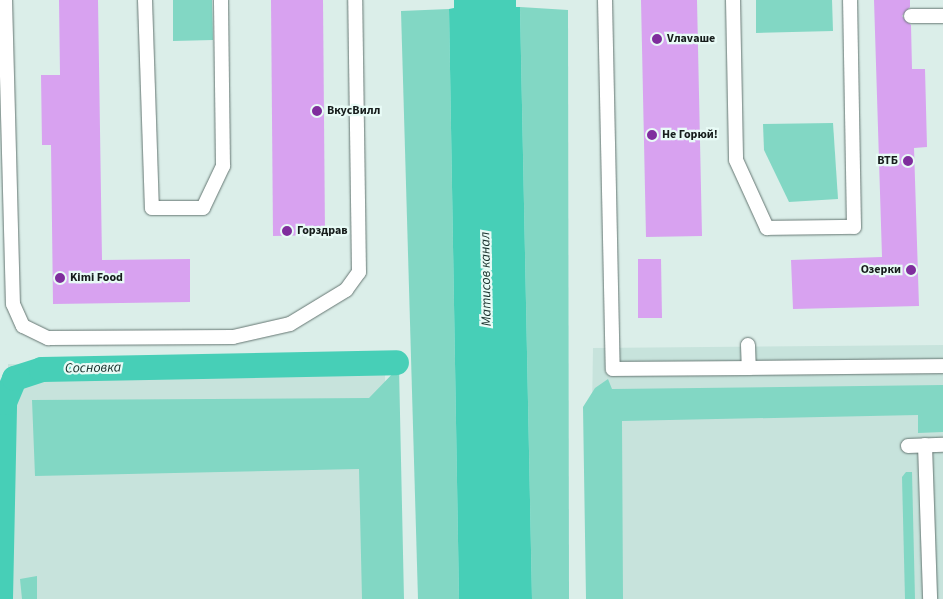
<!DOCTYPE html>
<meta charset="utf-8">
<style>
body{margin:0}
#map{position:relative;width:943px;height:599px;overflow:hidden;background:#dbeee9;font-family:"Source Sans 3",sans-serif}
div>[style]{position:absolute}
.built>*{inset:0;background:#c7e3dc}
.green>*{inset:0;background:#82d7c4}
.water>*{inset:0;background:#47cfb7}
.canal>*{height:25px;margin:-12.5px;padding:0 12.5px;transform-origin:12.5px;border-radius:12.5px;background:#47cfb7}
.building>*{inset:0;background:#d8a2f0}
.roads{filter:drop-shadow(0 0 1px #657672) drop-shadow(0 0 1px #657672)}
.service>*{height:14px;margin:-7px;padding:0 7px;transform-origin:7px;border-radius:7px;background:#fff}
.dots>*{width:14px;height:14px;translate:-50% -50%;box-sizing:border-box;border:2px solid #e8fbf6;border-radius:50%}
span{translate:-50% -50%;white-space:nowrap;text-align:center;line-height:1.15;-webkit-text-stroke:4.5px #e8fbf6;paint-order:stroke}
.poi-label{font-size:12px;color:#161c1b;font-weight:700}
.left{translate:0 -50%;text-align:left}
.right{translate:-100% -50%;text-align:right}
.water-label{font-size:14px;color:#182f2a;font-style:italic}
</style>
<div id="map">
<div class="built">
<i style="clip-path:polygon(943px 345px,943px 599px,589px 599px,593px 348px)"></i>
<i style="clip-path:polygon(8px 364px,385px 370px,388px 599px,9px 599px)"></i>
</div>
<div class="green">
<i style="clip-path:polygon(173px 0,212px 0,213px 40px,173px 41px)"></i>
<i style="clip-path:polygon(756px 0,832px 0,833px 31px,756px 33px)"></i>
<i style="clip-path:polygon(520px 7px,568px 10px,569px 599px,532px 599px)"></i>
<i style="clip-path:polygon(449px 9px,459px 599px,418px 599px,401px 11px)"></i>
<i style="clip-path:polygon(833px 123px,838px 199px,789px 202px,764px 150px,763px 124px)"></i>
<i style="clip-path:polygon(399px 367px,404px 599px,362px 599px,359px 469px,35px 476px,32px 400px,369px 398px)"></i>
<i style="clip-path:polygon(608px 379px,612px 389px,943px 385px,943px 432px,918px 433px,918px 415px,622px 421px,623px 599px,586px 599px,583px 407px,595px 388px)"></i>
<i style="clip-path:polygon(906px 472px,912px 472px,915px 599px,905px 599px,902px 477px)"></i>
<i style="clip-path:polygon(37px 576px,37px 599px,22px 599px,20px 579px)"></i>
</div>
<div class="water">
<i style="clip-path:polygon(454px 0,516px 0,516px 7px,520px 7px,532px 599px,459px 599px,449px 9px,454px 8px)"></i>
</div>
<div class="canal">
<i style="left:0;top:598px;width:196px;rotate:-88.8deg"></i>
<i style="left:4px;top:402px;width:26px;rotate:-67deg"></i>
<i style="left:14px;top:378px;width:28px;rotate:-18deg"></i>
<i style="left:41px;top:369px;width:355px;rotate:-1.1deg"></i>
</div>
<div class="building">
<i style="clip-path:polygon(59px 0,98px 0,102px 260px,190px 259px,190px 302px,53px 304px,51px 145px,42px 145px,41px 75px,60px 75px)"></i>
<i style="clip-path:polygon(271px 0,323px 0,325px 235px,273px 236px)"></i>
<i style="clip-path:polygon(641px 0,697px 0,702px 236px,646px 237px)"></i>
<i style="clip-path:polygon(874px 0,910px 0,910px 7px,902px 16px,911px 25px,912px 69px,925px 69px,927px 147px,914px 148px,919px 306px,793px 309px,791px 260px,882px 257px)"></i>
<i style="clip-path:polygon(638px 259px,661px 259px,662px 318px,638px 318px)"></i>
</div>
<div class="roads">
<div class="service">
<i style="left:5px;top:0;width:304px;rotate:88.5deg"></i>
<i style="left:13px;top:304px;width:24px;rotate:66deg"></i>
<i style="left:23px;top:326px;width:28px;rotate:26deg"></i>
<i style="left:48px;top:338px;width:185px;rotate:-0.3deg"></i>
<i style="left:233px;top:337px;width:58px;rotate:-12.8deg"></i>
<i style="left:290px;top:324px;width:66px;rotate:-31.3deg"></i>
<i style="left:346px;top:290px;width:22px;rotate:-54deg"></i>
<i style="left:359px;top:272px;width:272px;rotate:-90.8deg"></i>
<i style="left:145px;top:0;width:208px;rotate:88.1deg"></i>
<i style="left:152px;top:208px;width:51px"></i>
<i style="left:203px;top:208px;width:47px;rotate:-64.5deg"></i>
<i style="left:223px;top:166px;width:166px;rotate:-90.7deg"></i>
<i style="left:605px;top:0;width:369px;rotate:88.8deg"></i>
<i style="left:613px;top:369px;width:136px;rotate:-0.4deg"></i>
<i style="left:733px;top:0;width:160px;rotate:88.9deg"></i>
<i style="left:736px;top:160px;width:75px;rotate:65.5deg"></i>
<i style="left:767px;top:228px;width:87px;rotate:-0.7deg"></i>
<i style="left:854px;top:227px;width:227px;rotate:-91deg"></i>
<i style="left:911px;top:16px;width:32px"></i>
<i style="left:748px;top:345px;width:23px;rotate:88deg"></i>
<i style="left:749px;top:368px;width:194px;rotate:-0.6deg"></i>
<i style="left:925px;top:445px;width:154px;rotate:88.1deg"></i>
<i style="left:908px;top:446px;width:35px;rotate:-2deg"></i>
</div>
</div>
<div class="dots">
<i style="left:657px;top:39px;background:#7f2d9d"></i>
<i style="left:317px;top:111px;background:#7f2d9d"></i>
<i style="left:652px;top:135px;background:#7f2d9d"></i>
<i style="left:908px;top:161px;background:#7f2d9d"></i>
<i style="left:287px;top:231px;background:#7f2d9d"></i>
<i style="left:911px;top:270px;background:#7f2d9d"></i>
<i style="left:60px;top:278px;background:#7f2d9d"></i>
</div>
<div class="poi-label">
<span class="left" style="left:667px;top:39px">Vлаvаше</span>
<span class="left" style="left:327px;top:111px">ВкусВилл</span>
<span class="left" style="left:662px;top:135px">Не Горюй!</span>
<span class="right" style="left:898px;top:161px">ВТБ</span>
<span class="left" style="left:297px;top:231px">Горздрав</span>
<span class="right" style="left:901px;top:270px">Озерки</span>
<span class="left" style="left:70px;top:278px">Kimi Food</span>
</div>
<div class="water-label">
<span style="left:486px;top:279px;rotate:-91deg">Матисов канал</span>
<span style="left:93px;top:368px;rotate:-1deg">Сосновка</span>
</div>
</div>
